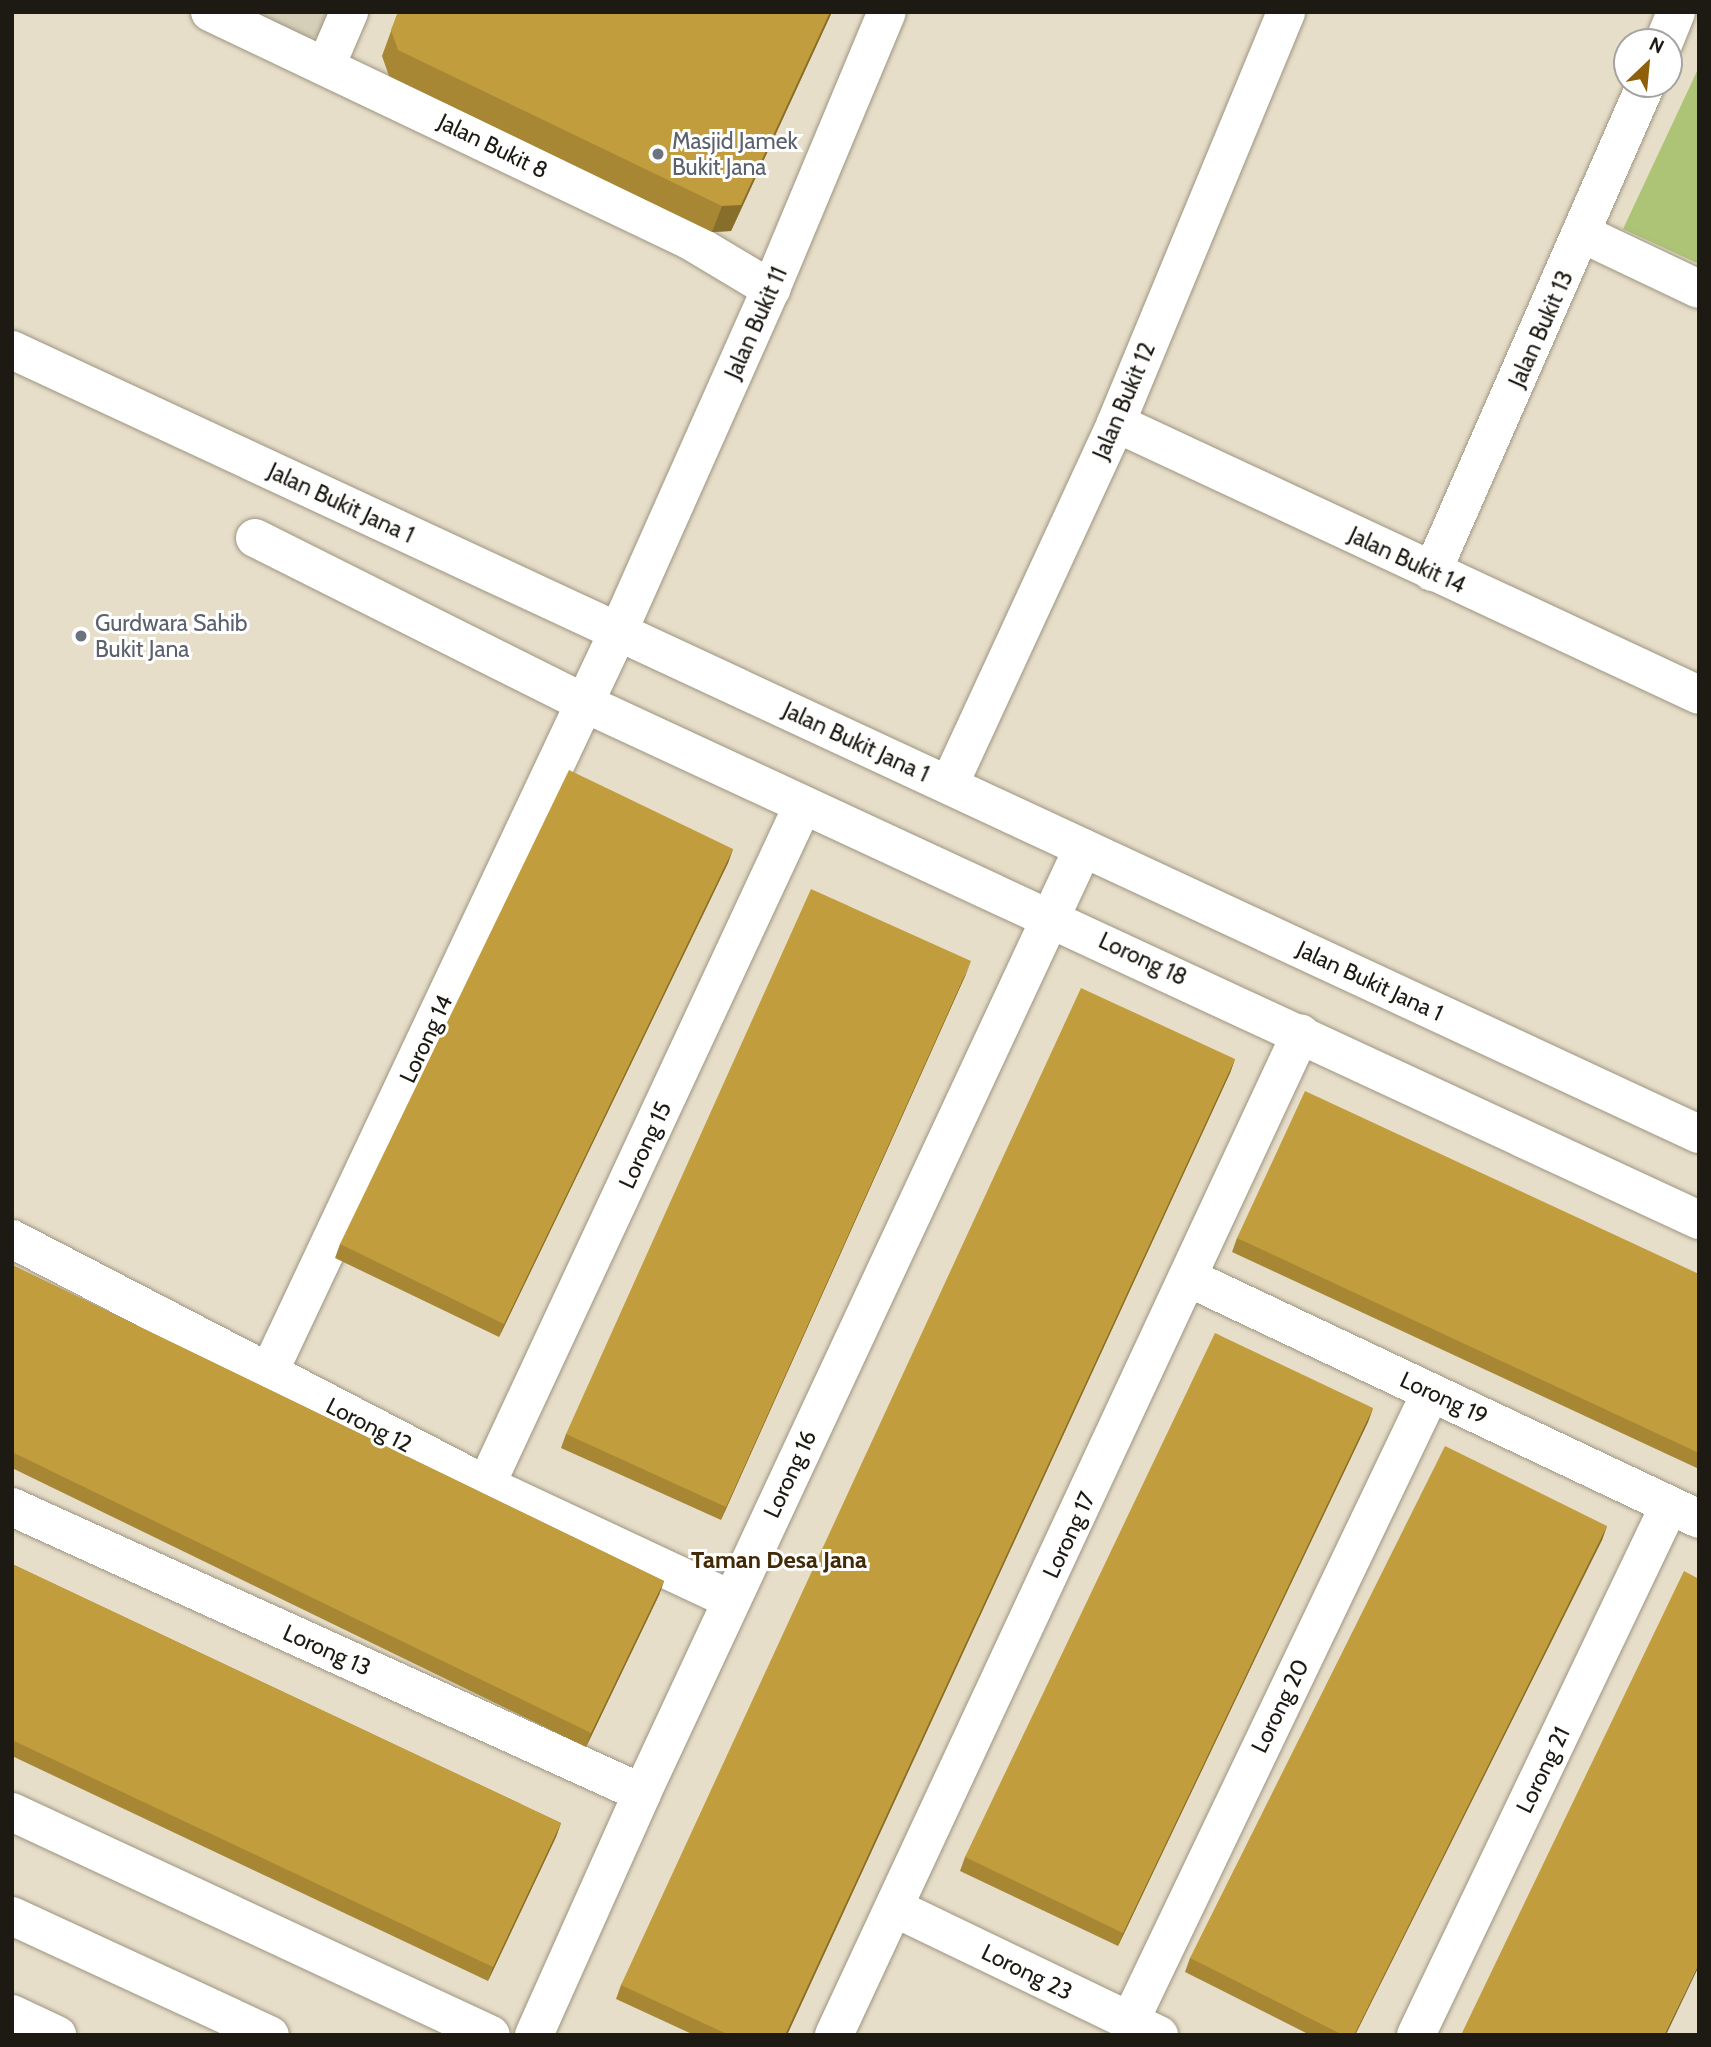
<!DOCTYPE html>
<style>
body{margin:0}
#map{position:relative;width:1711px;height:2047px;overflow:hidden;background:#e7dec9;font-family:Cabin,sans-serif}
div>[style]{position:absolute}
.education>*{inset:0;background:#d5ceb8}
.green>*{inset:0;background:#adc476}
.roads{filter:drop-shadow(0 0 2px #9d9581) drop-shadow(0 0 2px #9d9581)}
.minor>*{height:38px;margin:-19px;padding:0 19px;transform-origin:19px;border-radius:19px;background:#fff}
.wall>*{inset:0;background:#a78734}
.shaded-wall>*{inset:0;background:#886e2b}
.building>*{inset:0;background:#c29d3d}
.dots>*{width:19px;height:19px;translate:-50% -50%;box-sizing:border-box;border:4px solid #fff;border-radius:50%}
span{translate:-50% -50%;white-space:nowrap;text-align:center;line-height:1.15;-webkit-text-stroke:6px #fff;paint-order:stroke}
.worship-label{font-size:23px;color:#5b616d}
.left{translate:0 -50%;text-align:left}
.street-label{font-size:23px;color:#1d1a13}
.neighbourhood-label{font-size:24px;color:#412a05;font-weight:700}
.frame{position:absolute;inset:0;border:14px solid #1d1a13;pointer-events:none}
.north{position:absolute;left:1613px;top:28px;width:70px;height:70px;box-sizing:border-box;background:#fff;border:2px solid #a5a3a1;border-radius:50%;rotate:26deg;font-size:19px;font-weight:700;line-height:28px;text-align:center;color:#1d1a13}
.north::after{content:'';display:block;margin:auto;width:24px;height:32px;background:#8f600a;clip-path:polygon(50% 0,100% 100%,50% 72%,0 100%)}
</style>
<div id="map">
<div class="education">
<i style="clip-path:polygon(244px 12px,331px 12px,323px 33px,305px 40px)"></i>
</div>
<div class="green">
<i style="clip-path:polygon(1699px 67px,1699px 264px,1623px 229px)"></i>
</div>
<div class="roads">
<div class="minor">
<i style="left:210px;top:12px;width:530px;rotate:25.45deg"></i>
<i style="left:689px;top:240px;width:96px;rotate:30.9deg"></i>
<i style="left:1664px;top:42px;width:32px;rotate:-68deg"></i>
<i style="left:326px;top:66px;width:59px;rotate:-66.9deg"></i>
<i style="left:1583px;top:234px;width:128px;rotate:25.4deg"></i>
<i style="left:12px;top:350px;width:1860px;rotate:24.93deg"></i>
<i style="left:1116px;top:423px;width:643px;rotate:25.01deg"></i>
<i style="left:255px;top:538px;width:368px;rotate:26.6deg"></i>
<i style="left:584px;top:703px;width:1229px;rotate:24.88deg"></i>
<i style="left:1432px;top:572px;width:533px;rotate:-66.32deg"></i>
<i style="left:949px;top:785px;width:399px;rotate:-65.2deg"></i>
<i style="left:1116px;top:423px;width:445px;rotate:-67.5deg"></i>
<i style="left:12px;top:1239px;width:534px;rotate:27.43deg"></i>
<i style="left:486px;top:1485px;width:271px;rotate:25.1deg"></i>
<i style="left:1189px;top:1278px;width:564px;rotate:25.29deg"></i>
<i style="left:268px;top:1374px;width:820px;rotate:-64.75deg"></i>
<i style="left:618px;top:632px;width:376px;rotate:-66deg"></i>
<i style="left:771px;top:289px;width:300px;rotate:-67.3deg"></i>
<i style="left:486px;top:1485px;width:750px;rotate:-65.01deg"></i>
<i style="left:12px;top:1507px;width:692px;rotate:24.42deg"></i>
<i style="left:12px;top:1812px;width:528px;rotate:24.96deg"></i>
<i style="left:895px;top:1908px;width:293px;rotate:25.7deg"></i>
<i style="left:12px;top:1916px;width:284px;rotate:24.8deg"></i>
<i style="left:12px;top:2014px;width:50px;rotate:25deg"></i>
<i style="left:1130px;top:2021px;width:697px;rotate:-64.43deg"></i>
<i style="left:534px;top:2035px;width:265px;rotate:-65.9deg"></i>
<i style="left:642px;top:1793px;width:1043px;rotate:-64.98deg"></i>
<i style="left:834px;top:2035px;width:1105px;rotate:-65.01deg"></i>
<i style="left:1416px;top:2035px;width:586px;rotate:-64.44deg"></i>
</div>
</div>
<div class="wall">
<i style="clip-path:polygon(398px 12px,832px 12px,731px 231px,712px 232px,389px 76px,382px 56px)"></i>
<i style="clip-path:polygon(733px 849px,728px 863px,499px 1337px,335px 1258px,340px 1244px)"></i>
<i style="clip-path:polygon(966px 974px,721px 1520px,561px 1448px,566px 1434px)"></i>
<i style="clip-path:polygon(1235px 1059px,1230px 1073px,787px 2035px,694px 2035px,616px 1999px,621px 1985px)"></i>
<i style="clip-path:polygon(1237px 1238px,1699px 1274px,1699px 1469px,1232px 1252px)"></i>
<i style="clip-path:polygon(12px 1265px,664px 1581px,659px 1595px,586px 1747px,12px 1468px)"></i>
<i style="clip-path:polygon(1373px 1408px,1368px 1422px,1118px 1946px,960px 1871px,965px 1857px)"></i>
<i style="clip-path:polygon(1607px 1526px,1602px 1540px,1355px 2035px,1310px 2035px,1185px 1972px,1190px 1958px)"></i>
<i style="clip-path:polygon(12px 1564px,561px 1823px,556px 1837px,488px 1981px,12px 1756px)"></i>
</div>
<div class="shaded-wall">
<i style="clip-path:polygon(830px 12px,832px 12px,731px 231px,712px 232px,722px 206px)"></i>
<i style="clip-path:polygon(733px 849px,728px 863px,499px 1337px,504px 1324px)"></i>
<i style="clip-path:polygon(971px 961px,966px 974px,721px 1520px,726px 1507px)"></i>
<i style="clip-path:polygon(1235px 1059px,1230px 1073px,787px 2035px,785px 2035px)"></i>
<i style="clip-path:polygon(1373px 1408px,1368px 1422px,1118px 1946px,1123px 1933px)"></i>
<i style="clip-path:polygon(1607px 1526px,1602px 1540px,1355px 2035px,1354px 2035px)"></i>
<i style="clip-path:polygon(664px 1581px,659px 1595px,586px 1747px,591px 1733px)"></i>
<i style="clip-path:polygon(561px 1823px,556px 1837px,488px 1981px,493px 1967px)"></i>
<i style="clip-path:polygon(1699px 1963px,1699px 1966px,1666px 2035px,1664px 2035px)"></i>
</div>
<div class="building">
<i style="clip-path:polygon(398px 12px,830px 12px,741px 205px,722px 206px,398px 50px,391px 30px)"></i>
<i style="clip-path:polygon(569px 770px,733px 849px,504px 1324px,340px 1244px)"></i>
<i style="clip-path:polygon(811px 889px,971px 961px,726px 1507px,566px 1434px)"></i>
<i style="clip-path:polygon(1081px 988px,1235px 1059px,785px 2035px,729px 2035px,621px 1985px)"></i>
<i style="clip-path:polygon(1305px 1091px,1699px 1274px,1699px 1453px,1237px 1238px)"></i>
<i style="clip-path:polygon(12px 1265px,664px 1581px,591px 1733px,12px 1452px)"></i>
<i style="clip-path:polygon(1215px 1333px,1373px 1408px,1123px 1933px,965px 1857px)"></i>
<i style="clip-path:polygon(1445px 1446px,1607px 1526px,1354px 2035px,1343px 2035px,1190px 1958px)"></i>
<i style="clip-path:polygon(12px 1564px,561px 1823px,493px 1967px,12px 1740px)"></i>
<i style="clip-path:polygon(1684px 1571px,1699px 1579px,1699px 1963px,1664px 2035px,1461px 2035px)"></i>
</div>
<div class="dots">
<i style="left:658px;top:154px;background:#6b7280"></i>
<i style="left:81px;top:636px;background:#6b7280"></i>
</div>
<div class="worship-label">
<span class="left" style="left:672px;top:154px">Masjid Jamek<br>Bukit Jana</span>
<span class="left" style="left:95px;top:636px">Gurdwara Sahib<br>Bukit Jana</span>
</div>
<div class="street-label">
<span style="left:493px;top:146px;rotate:26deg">Jalan Bukit 8</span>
<span style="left:756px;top:323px;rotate:-66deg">Jalan Bukit 11</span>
<span style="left:1541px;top:329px;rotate:-66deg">Jalan Bukit 13</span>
<span style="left:1124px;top:401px;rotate:-67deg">Jalan Bukit 12</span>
<span style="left:341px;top:503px;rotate:25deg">Jalan Bukit Jana 1</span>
<span style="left:1407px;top:560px;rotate:25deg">Jalan Bukit 14</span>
<span style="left:856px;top:742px;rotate:25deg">Jalan Bukit Jana 1</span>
<span style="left:1143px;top:959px;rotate:25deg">Lorong 18</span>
<span style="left:1370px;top:981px;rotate:25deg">Jalan Bukit Jana 1</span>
<span style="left:426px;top:1039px;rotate:-65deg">Lorong 14</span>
<span style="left:645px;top:1145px;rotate:-65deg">Lorong 15</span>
<span style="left:1444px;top:1398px;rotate:25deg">Lorong 19</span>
<span style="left:369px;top:1425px;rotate:27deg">Lorong 12</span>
<span style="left:790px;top:1474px;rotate:-65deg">Lorong 16</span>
<span style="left:1069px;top:1535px;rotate:-65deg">Lorong 17</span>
<span style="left:327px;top:1650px;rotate:24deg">Lorong 13</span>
<span style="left:1280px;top:1706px;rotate:-64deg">Lorong 20</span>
<span style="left:1543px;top:1770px;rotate:-64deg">Lorong 21</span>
<span style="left:1027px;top:1972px;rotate:26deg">Lorong 23</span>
</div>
<div class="neighbourhood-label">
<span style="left:779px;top:1560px">Taman Desa Jana</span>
</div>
<div class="frame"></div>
<div class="north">N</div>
</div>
